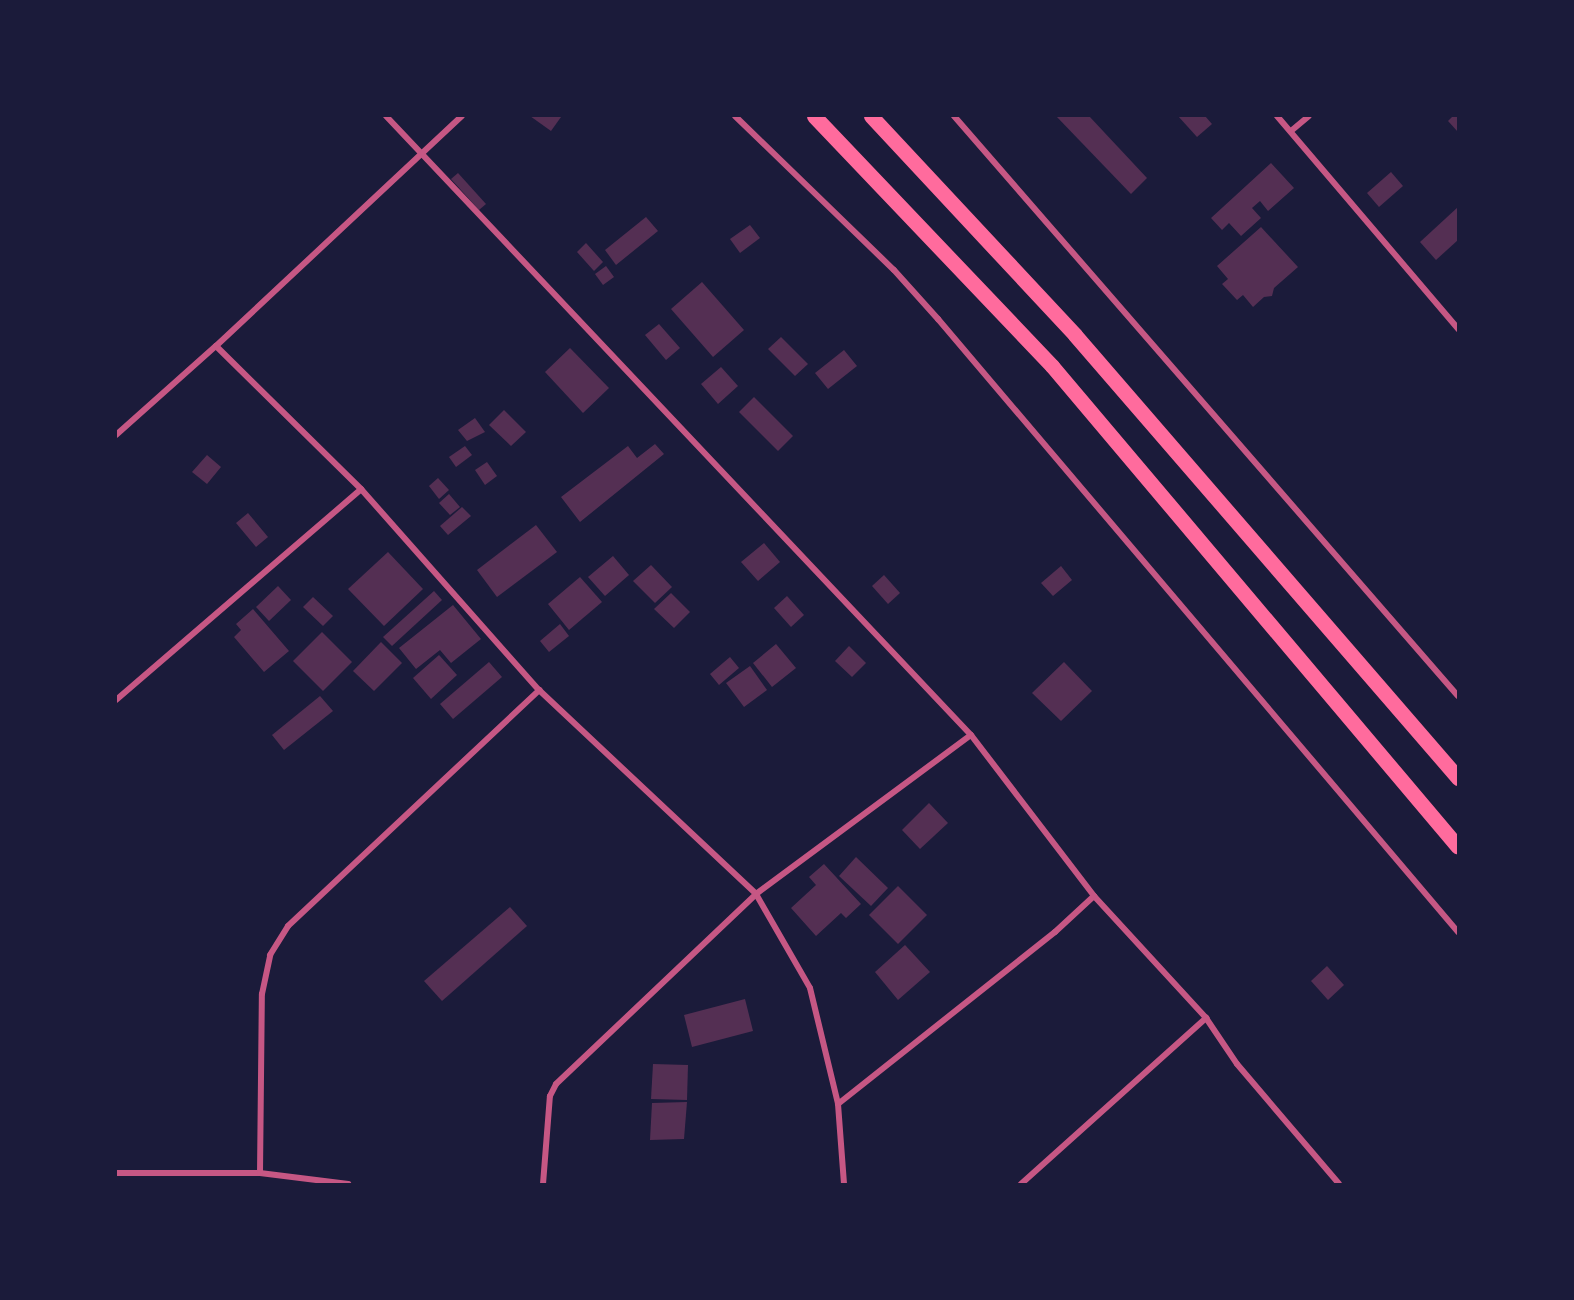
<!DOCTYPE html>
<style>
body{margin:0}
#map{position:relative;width:1574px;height:1300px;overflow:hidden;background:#1b1b3a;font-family:"DM Sans",sans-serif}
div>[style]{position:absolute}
.building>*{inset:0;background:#542f53}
.minor>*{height:6px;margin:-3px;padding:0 3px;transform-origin:3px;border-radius:3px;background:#c65784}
.primary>*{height:15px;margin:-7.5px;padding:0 7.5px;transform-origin:7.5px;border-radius:7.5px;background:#ff6b9d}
span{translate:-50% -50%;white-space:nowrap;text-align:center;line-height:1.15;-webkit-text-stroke:6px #1b1b3a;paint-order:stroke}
.frame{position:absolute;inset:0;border:117px solid #1b1b3a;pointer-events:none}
</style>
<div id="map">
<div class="building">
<i style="clip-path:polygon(530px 116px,559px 116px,561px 117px,551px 131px)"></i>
<i style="clip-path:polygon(1056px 116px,1089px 116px,1147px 178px,1131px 194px)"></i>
<i style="clip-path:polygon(1178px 116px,1205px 116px,1212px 124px,1197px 137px)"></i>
<i style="clip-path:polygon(1453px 116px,1458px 116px,1458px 132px,1448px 121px)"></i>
<i style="clip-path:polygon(1271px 163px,1294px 188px,1268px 211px,1260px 201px,1252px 208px,1261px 218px,1241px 236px,1229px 223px,1222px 230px,1211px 218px)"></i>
<i style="clip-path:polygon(1391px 172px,1403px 186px,1379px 207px,1367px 193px)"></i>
<i style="clip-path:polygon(458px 173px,486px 204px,479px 210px,451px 179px)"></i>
<i style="clip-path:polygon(1458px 207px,1458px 240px,1436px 260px,1420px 242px)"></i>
<i style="clip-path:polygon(646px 217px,658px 231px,616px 265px,605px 250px)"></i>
<i style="clip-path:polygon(750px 225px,760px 238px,740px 253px,730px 239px)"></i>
<i style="clip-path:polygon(1261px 227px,1298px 267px,1274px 288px,1272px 296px,1264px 297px,1253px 307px,1243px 295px,1237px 300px,1222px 284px,1228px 279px,1217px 266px)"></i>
<i style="clip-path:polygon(586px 243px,603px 262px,594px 271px,577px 252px)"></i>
<i style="clip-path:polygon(606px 266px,614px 277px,603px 285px,595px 274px)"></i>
<i style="clip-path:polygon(702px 282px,744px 330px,713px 357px,671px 309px)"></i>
<i style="clip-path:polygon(659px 324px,680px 348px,666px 360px,645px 335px)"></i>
<i style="clip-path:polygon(781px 337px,808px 364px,795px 376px,768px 349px)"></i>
<i style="clip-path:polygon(570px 348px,609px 388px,583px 413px,545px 372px)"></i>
<i style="clip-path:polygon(844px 350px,857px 366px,828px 389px,815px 373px)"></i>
<i style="clip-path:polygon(721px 367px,738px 386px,718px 404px,701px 384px)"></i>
<i style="clip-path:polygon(754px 397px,793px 436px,778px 451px,739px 412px)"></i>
<i style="clip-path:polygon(504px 410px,526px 432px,511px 446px,489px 425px)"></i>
<i style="clip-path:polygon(475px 418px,485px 432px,467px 441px,458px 430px)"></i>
<i style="clip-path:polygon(655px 444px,664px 454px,580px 522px,561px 497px,628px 446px,637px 458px)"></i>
<i style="clip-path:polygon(465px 446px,472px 455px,456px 467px,449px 457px)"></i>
<i style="clip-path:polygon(207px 455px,221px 467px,207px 484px,192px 472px)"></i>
<i style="clip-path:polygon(487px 462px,497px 476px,485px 485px,475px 470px)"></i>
<i style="clip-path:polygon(438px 478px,449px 490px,439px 499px,429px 486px)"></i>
<i style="clip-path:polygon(449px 494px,460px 507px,450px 515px,439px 503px)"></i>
<i style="clip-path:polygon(462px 507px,471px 516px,448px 535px,440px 526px)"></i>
<i style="clip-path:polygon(248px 513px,268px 537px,256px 547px,236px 523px)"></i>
<i style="clip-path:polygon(536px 525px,557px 552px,497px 597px,477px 570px)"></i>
<i style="clip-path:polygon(764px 543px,780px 562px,758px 581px,741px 562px)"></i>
<i style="clip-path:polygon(388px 552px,423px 589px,384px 626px,348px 589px)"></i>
<i style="clip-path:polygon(613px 556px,629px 575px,605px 596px,588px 577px)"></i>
<i style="clip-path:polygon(651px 565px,672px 587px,655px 603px,633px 581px)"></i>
<i style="clip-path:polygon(1061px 566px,1072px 580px,1053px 596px,1041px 583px)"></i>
<i style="clip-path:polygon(884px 575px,900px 593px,888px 604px,872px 586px)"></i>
<i style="clip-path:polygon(580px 577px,602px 602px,569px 630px,548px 604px)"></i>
<i style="clip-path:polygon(278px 586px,291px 600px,269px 621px,256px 607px)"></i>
<i style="clip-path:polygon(434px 591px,442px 600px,392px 646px,383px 637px)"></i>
<i style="clip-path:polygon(671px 593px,690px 612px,674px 628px,654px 609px)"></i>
<i style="clip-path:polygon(787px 596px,804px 615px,791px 627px,774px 608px)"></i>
<i style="clip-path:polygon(313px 597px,333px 616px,323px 626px,303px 607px)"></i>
<i style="clip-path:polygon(453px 605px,481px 639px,451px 663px,440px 650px,416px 669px,399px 648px)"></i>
<i style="clip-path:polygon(253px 609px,289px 651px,264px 672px,234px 637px,241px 630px,236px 624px)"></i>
<i style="clip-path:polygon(560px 624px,569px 636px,549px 652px,540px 641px)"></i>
<i style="clip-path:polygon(322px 632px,352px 662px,323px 691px,293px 661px)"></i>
<i style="clip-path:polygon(381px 642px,402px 663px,374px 691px,353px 671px)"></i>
<i style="clip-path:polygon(776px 644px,796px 668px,772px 687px,753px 663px)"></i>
<i style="clip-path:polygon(849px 646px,866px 663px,852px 677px,835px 661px)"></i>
<i style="clip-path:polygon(439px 655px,457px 675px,431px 699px,413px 678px)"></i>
<i style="clip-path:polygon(730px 657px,739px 668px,719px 685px,710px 674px)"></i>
<i style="clip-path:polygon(489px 662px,502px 677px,453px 719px,440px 704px)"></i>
<i style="clip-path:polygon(1064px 662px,1092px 691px,1061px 721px,1032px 693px)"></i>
<i style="clip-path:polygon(750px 666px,767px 690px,744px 707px,726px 683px)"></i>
<i style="clip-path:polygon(320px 696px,333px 711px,284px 750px,272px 735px)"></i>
<i style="clip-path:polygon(929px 803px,948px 823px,920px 849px,902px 830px)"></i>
<i style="clip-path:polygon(856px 857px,888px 888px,871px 906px,839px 876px)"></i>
<i style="clip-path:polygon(824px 864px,861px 904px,846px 918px,841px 913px,816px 936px,791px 908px,816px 885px,809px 877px)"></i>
<i style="clip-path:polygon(898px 886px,927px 915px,898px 944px,869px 915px)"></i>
<i style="clip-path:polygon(510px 907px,527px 926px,442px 1001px,424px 981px)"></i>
<i style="clip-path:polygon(905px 945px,930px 972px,898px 1000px,875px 972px)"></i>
<i style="clip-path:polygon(1327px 966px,1344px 985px,1328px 1000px,1311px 981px)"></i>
<i style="clip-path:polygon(745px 999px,753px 1031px,692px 1047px,684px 1015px)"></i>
<i style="clip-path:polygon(653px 1064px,688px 1065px,687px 1100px,651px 1099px)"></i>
<i style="clip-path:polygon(687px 1102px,684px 1139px,650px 1140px,652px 1103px)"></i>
</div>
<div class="minor">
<i style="left:386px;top:116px;width:852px;rotate:46.62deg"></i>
<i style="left:971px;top:735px;width:203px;rotate:52.6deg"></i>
<i style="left:1094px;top:896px;width:166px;rotate:47.4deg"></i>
<i style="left:1206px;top:1018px;width:55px;rotate:56deg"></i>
<i style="left:1237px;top:1064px;width:157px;rotate:49.6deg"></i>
<i style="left:735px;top:116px;width:221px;rotate:44.1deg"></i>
<i style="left:894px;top:270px;width:66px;rotate:48.1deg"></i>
<i style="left:938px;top:319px;width:804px;rotate:49.69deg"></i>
<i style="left:954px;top:116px;width:768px;rotate:49.01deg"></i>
<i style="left:1277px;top:116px;width:280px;rotate:49.6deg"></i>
<i style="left:1291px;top:131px;width:23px;rotate:-40deg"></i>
<i style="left:216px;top:346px;width:204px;rotate:44.6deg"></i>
<i style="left:361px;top:489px;width:268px;rotate:48.5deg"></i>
<i style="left:539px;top:690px;width:298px;rotate:43.2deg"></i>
<i style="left:756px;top:894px;width:108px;rotate:60.1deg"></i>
<i style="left:810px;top:988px;width:119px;rotate:76.4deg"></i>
<i style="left:838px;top:1104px;width:80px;rotate:85.7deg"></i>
<i style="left:116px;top:435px;width:134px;rotate:-41.7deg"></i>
<i style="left:216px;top:346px;width:337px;rotate:-43.1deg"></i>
<i style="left:116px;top:700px;width:323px;rotate:-40.7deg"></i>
<i style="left:838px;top:1104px;width:277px;rotate:-38.4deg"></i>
<i style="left:1055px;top:932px;width:53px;rotate:-42.7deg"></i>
<i style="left:116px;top:1173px;width:144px"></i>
<i style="left:260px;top:1173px;width:89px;rotate:7.1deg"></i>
<i style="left:260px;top:1173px;width:179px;rotate:-89.4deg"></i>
<i style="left:262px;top:994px;width:40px;rotate:-78deg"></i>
<i style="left:270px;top:955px;width:34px;rotate:-58deg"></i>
<i style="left:288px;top:926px;width:345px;rotate:-43.2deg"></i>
<i style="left:543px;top:1184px;width:88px;rotate:-85.5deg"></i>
<i style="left:550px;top:1096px;width:13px;rotate:-63deg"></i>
<i style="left:556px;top:1084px;width:276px;rotate:-43.5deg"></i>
<i style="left:756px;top:894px;width:267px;rotate:-36.5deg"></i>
<i style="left:1021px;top:1184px;width:249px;rotate:-41.9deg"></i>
</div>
<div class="primary">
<i style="left:814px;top:116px;width:345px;rotate:46.4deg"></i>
<i style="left:1052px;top:366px;width:629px;rotate:49.83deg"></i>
<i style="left:871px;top:116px;width:299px;rotate:47deg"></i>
<i style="left:1075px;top:335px;width:586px;rotate:49.15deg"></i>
</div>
<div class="frame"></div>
</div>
